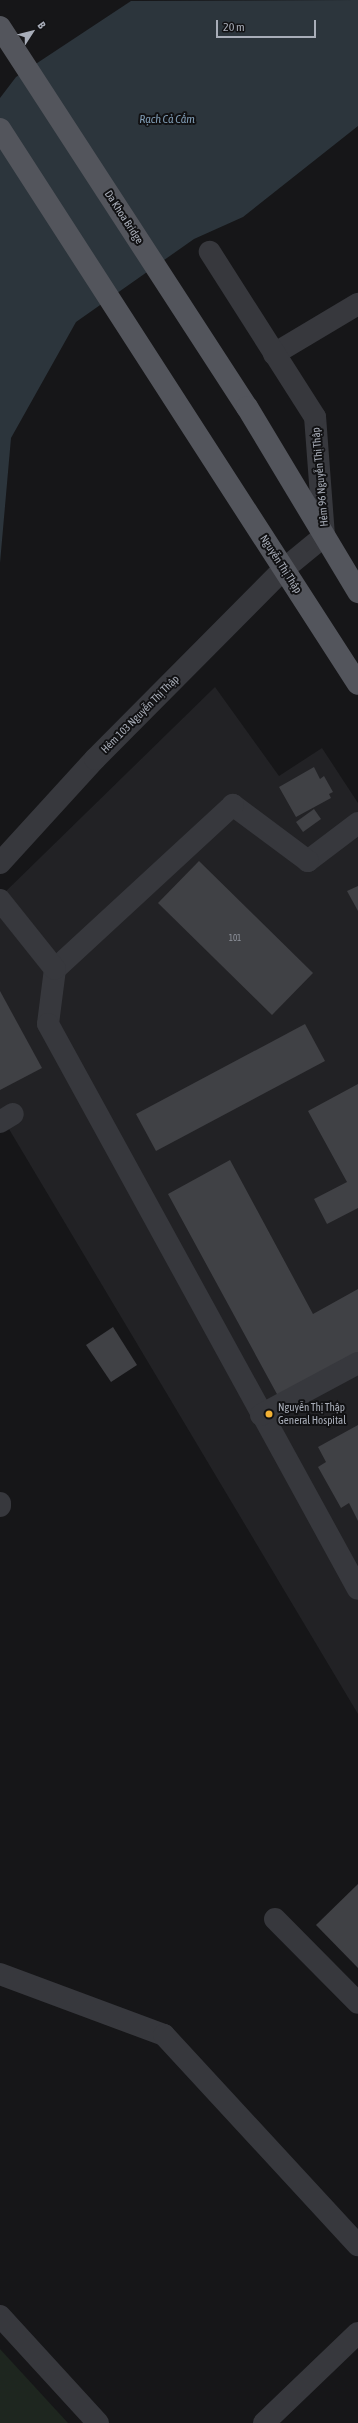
<!DOCTYPE html>
<meta charset="utf-8">
<style>
body{margin:0}
#map{position:relative;width:358px;height:2423px;overflow:hidden;background:#161618;font-family:"Asap Condensed",sans-serif}
div>[style]{position:absolute}
.built>*{inset:0;background:#222225}
.green>*{inset:0;background:#1e261f}
.water>*{inset:0;background:#2c353c}
.building>*{inset:0;background:#404145}
.minor>*{height:22px;margin:-11px;padding:0 11px;transform-origin:11px;border-radius:11px;background:#37383d}
.major>*{height:22px;margin:-11px;padding:0 11px;transform-origin:11px;border-radius:11px;background:#53555c}
.dots>*{width:11px;height:11px;translate:-50% -50%;box-sizing:border-box;border:2px solid #111113;border-radius:50%}
span{translate:-50% -50%;white-space:nowrap;text-align:center;line-height:1.15;-webkit-text-stroke:4px #111113;paint-order:stroke}
.number-label{font-size:9px;color:#8e929b}
.number-label span{-webkit-text-stroke-width:0}
.street-label{font-size:11px;color:#a8adb8}
.poi-label{font-size:11px;color:#a8adb8}
.left{translate:0 -50%;text-align:left}
.water-label{font-size:12px;color:#7f9bb3;font-style:italic}
.north{position:absolute;left:12px;top:12px;width:40px;height:40px;-webkit-text-stroke:3px #111113;paint-order:stroke;rotate:54deg;font-size:11px;font-weight:700;line-height:16px;text-align:center;color:#a8adb8}
.north::after{content:'';display:block;margin:auto;width:14px;height:18px;background:#a8adb8;clip-path:polygon(50% 0,100% 100%,50% 72%,0 100%)}
.scale{position:absolute;left:216px;top:20px;width:100px;height:18px;box-sizing:border-box;border:2px solid #a8adb8;border-top:0;padding-left:5px;font-size:12px;line-height:14px;white-space:nowrap;color:#a8adb8;-webkit-text-stroke:3px #111113;paint-order:stroke}
</style>
<div id="map">
<div class="built">
<i style="clip-path:polygon(215px 687px,279px 776px,322px 748px,358px 803px,358px 1714px,0 1114px,0 897px)"></i>
</div>
<div class="green">
<i style="clip-path:polygon(0 2349px,68px 2423px,0 2423px)"></i>
</div>
<div class="water">
<i style="clip-path:polygon(358px 0,358px 126px,243px 217px,194px 239px,76px 322px,11px 438px,0 563px,0 98px,16px 77px,131px 1px)"></i>
</div>
<div class="building">
<i style="clip-path:polygon(314px 767px,320px 779px,324px 776px,333px 792px,329px 794px,331px 798px,296px 817px,279px 787px)"></i>
<i style="clip-path:polygon(314px 809px,321px 819px,303px 832px,296px 822px)"></i>
<i style="clip-path:polygon(199px 861px,313px 973px,272px 1015px,158px 903px)"></i>
<i style="clip-path:polygon(358px 886px,358px 911px,347px 891px)"></i>
<i style="clip-path:polygon(0 991px,42px 1068px,0 1090px)"></i>
<i style="clip-path:polygon(305px 1024px,325px 1061px,156px 1151px,136px 1114px)"></i>
<i style="clip-path:polygon(358px 1084px,358px 1208px,327px 1224px,314px 1199px,347px 1182px,308px 1111px)"></i>
<i style="clip-path:polygon(230px 1160px,313px 1314px,358px 1289px,358px 1353px,278px 1396px,168px 1194px)"></i>
<i style="clip-path:polygon(113px 1327px,137px 1365px,111px 1382px,86px 1345px)"></i>
<i style="clip-path:polygon(358px 1425px,358px 1521px,349px 1503px,341px 1508px,318px 1467px,326px 1462px,318px 1447px)"></i>
<i style="clip-path:polygon(358px 1884px,358px 1968px,316px 1925px)"></i>
</div>
<div class="minor">
<i style="left:274px;top:354px;width:98px;rotate:-30.8deg"></i>
<i style="left:358px;top:823px;width:63px;rotate:142.8deg"></i>
<i style="left:308px;top:861px;width:94px;rotate:-143.3deg"></i>
<i style="left:233px;top:805px;width:242px;rotate:137.3deg"></i>
<i style="left:55px;top:969px;width:55px;rotate:97.3deg"></i>
<i style="left:48px;top:1024px;width:644px;rotate:61.25deg"></i>
<i style="left:0;top:863px;width:141px;rotate:-47.6deg"></i>
<i style="left:95px;top:759px;width:268px;rotate:-45.2deg"></i>
<i style="left:284px;top:569px;width:52px;rotate:-39.5deg"></i>
<i style="left:324px;top:536px;width:119px;rotate:-94.3deg"></i>
<i style="left:315px;top:417px;width:196px;rotate:-122.5deg"></i>
<i style="left:0;top:900px;width:88px;rotate:51.4deg"></i>
<i style="left:0;top:1122px;width:15px;rotate:-32deg"></i>
<i style="left:261px;top:1415px;width:110px;rotate:-28.2deg"></i>
<i style="left:0;top:1503px;width:3px;rotate:90deg"></i>
<i style="left:275px;top:1919px;width:118px;rotate:45.3deg"></i>
<i style="left:0;top:1974px;width:175px;rotate:20.4deg"></i>
<i style="left:164px;top:2035px;width:286px;rotate:47.3deg"></i>
<i style="left:0;top:2316px;width:145px;rotate:47.5deg"></i>
<i style="left:264px;top:2423px;width:130px;rotate:-43.8deg"></i>
</div>
<div class="major">
<i style="left:0;top:27px;width:453px;rotate:57deg"></i>
<i style="left:247px;top:407px;width:216px;rotate:59deg"></i>
<i style="left:0;top:129px;width:660px;rotate:57.18deg"></i>
</div>
<div class="dots">
<i style="left:269px;top:1414px;background:#f2b134"></i>
</div>
<div class="number-label">
<span style="left:235px;top:938px">101</span>
</div>
<div class="street-label">
<span style="left:124px;top:217px;rotate:57deg">Da Khoa Bridge</span>
<span style="left:320px;top:477px;rotate:-95deg">Hẻm 96 Nguyễn Thị Thập</span>
<span style="left:281px;top:564px;rotate:57deg">Nguyễn Thị Thập</span>
<span style="left:140px;top:714px;rotate:-45deg">Hẻm 103 Nguyễn Thị Thập</span>
</div>
<div class="poi-label">
<span class="left" style="left:278px;top:1414px">Nguyễn Thị Thập<br>General Hospital</span>
</div>
<div class="water-label">
<span style="left:167px;top:120px">Rạch Cả Cấm</span>
</div>
<div class="north">B</div>
<div class="scale">20 m</div>
</div>
